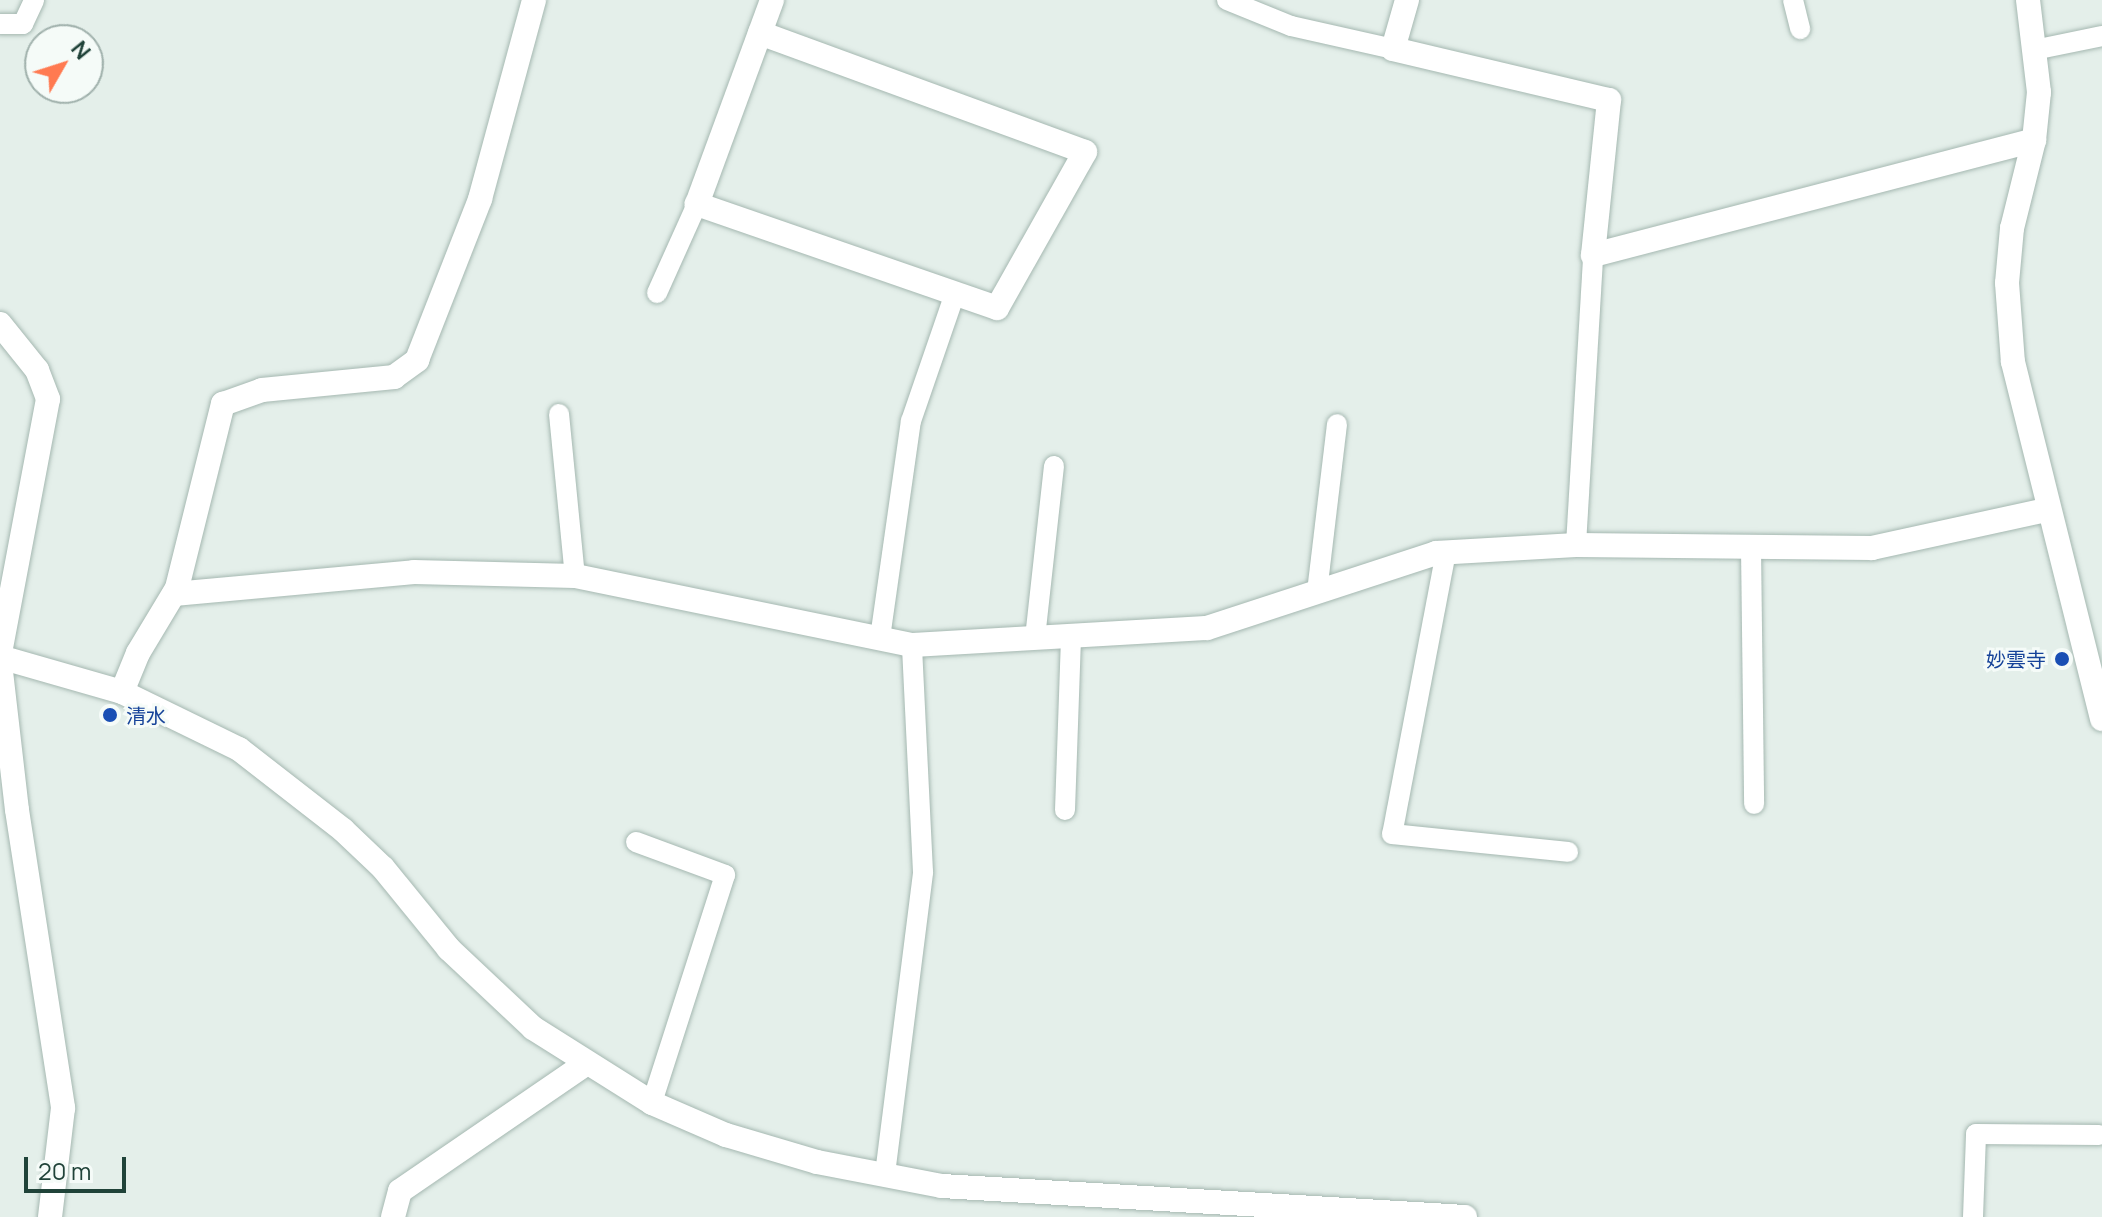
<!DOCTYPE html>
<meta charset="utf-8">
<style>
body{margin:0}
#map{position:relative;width:2102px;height:1217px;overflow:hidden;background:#e4efea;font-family:Manrope,"Noto Sans JP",sans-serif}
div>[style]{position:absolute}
.roads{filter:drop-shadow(0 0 2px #a5b8b1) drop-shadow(0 0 2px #a5b8b1)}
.service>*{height:20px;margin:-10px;padding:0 10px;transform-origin:10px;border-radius:10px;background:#fff}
.minor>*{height:24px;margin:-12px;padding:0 12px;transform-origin:12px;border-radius:12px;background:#fff}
.tertiary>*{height:24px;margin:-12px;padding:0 12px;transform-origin:12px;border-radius:12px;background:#fff}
.dots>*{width:22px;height:22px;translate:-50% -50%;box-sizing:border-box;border:4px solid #f5fbf8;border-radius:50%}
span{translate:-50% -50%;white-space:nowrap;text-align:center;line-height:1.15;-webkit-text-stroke:6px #f5fbf8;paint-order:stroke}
.transit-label{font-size:20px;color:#164399}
.right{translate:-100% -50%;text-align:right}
.left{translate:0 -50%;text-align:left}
.north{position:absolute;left:24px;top:24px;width:80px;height:80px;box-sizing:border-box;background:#f5fbf8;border:2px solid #a0b1ac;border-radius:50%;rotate:51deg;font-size:22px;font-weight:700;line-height:32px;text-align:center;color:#204339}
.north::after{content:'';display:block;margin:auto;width:28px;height:36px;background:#ff7a51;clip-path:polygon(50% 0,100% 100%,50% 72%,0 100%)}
.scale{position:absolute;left:24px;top:1157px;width:102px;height:36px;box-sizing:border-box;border:4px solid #204339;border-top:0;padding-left:10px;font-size:24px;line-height:28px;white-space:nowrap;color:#204339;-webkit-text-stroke:6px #f5fbf8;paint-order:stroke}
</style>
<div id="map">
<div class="roads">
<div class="service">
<i style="left:1227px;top:0;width:69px;rotate:22.1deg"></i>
<i style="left:1291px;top:26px;width:105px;rotate:12.7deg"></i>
<i style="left:1793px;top:0;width:30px;rotate:76deg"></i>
<i style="left:0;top:24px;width:23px"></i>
<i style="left:23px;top:24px;width:26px;rotate:-65deg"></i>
<i style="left:2034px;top:50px;width:69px;rotate:-11.6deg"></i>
<i style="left:657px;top:293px;width:98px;rotate:-65.8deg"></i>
<i style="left:559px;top:414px;width:163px;rotate:84.4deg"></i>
<i style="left:1576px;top:545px;width:290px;rotate:-86.6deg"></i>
<i style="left:1751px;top:547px;width:257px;rotate:89.3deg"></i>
<i style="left:1446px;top:552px;width:287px;rotate:100.8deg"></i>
<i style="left:1392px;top:834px;width:177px;rotate:5.8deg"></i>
<i style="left:1317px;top:592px;width:169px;rotate:-83.2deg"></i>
<i style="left:880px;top:638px;width:219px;rotate:-81.9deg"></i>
<i style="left:911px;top:421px;width:135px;rotate:-71deg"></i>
<i style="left:1035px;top:638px;width:173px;rotate:-83.7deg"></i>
<i style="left:1065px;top:810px;width:174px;rotate:-88deg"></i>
<i style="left:636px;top:842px;width:95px;rotate:20.3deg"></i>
<i style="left:725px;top:875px;width:239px;rotate:107.8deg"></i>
<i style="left:885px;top:1174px;width:304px;rotate:-82.8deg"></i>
<i style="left:923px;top:872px;width:227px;rotate:-92.8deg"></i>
<i style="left:1973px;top:1217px;width:83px;rotate:-87.9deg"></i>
<i style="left:1976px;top:1134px;width:123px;rotate:0.5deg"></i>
</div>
<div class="minor">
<i style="left:1407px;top:0;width:51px;rotate:105.9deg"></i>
<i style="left:1393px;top:49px;width:222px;rotate:13.3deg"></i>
<i style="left:1609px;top:100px;width:156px;rotate:95.9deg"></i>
<i style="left:1593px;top:255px;width:456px;rotate:-14.6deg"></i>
<i style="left:760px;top:33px;width:346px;rotate:20.1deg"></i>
<i style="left:1085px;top:152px;width:179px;rotate:119.4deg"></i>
<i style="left:997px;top:308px;width:318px;rotate:-160.9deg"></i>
<i style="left:697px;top:204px;width:217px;rotate:-69.8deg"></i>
<i style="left:0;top:324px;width:59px;rotate:51.2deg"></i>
<i style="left:37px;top:370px;width:31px;rotate:69deg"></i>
<i style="left:48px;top:399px;width:258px;rotate:100.7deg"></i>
<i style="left:174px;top:594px;width:241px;rotate:-5.2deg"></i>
<i style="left:414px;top:572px;width:161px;rotate:1.4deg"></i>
<i style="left:575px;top:576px;width:344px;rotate:11.6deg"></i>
<i style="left:912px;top:645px;width:295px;rotate:-3.3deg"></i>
<i style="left:1207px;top:628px;width:241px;rotate:-18.1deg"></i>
<i style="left:1436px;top:553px;width:140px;rotate:-3.3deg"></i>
<i style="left:1576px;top:545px;width:296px;rotate:0.6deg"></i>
<i style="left:1872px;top:548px;width:179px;rotate:-12.3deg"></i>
<i style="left:0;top:663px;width:148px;rotate:83.4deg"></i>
<i style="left:17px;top:810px;width:302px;rotate:81.2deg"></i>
<i style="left:63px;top:1108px;width:110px;rotate:96.8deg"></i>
<i style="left:122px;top:692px;width:42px;rotate:-67.7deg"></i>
<i style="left:138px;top:653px;width:76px;rotate:-59deg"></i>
<i style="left:177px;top:588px;width:190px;rotate:-76deg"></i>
<i style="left:223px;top:404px;width:41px;rotate:-19.7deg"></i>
<i style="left:262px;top:390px;width:133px;rotate:-5.6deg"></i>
<i style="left:394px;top:377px;width:29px;rotate:-36deg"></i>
<i style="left:417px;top:360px;width:173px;rotate:-68.6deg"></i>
<i style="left:480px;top:199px;width:206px;rotate:-74.8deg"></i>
<i style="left:393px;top:1217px;width:27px;rotate:-75deg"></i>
<i style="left:400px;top:1191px;width:223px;rotate:-34.4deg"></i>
</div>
<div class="tertiary">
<i style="left:2028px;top:0;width:93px;rotate:83.2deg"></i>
<i style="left:2039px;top:92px;width:48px;rotate:95.9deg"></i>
<i style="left:2034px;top:140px;width:91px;rotate:104deg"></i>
<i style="left:2012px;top:228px;width:55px;rotate:95.2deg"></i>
<i style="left:2007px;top:283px;width:79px;rotate:85.7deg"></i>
<i style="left:2013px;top:362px;width:368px;rotate:76deg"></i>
<i style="left:0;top:657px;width:127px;rotate:16deg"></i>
<i style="left:122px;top:692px;width:130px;rotate:26deg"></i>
<i style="left:239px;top:749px;width:132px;rotate:37.9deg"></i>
<i style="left:343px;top:830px;width:55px;rotate:43.5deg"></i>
<i style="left:383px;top:868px;width:104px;rotate:50.8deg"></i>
<i style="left:449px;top:949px;width:115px;rotate:43.2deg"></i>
<i style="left:533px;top:1028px;width:141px;rotate:32.2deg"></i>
<i style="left:652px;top:1103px;width:81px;rotate:23.4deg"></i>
<i style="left:726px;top:1135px;width:95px;rotate:16.5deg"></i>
<i style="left:817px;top:1162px;width:127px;rotate:10.9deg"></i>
<i style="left:942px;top:1186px;width:524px;rotate:3.39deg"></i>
</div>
</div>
<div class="dots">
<i style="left:2062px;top:659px;background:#1a4fb4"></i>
<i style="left:110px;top:715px;background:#1a4fb4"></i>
</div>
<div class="transit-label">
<span class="right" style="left:2046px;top:659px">妙雲寺</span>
<span class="left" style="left:126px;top:715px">清水</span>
</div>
<div class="north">N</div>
<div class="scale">20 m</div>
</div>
